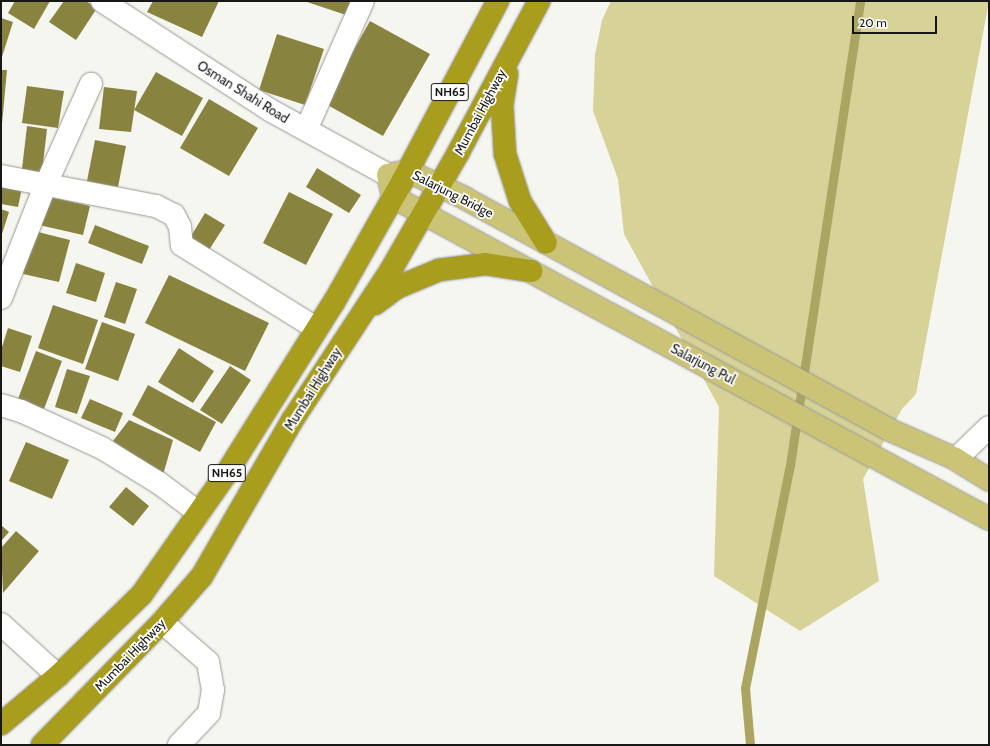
<!DOCTYPE html>
<style>
body{margin:0}
#map{position:relative;width:990px;height:746px;overflow:hidden;background:#f6f6f1;font-family:Cabin,sans-serif}
div>[style]{position:absolute}
.green>*{inset:0;background:#d7d297}
.stream>*{height:9px;margin:-4.5px;padding:0 4.5px;transform-origin:4.5px;border-radius:4.5px;background:#aaa561}
.building>*{inset:0;background:#898340}
.roads{filter:drop-shadow(0 0 1px #989793) drop-shadow(0 0 1px #989793)}
.minor>*{height:22px;margin:-11px;padding:0 11px;transform-origin:11px;border-radius:11px;background:#fff}
.major>*{height:22px;margin:-11px;padding:0 11px;transform-origin:11px;border-radius:11px;background:#cbc477}
.highway>*{height:22px;margin:-11px;padding:0 11px;transform-origin:11px;border-radius:11px;background:#a89d1c}
span{translate:-50% -50%;white-space:nowrap;text-align:center;line-height:1.15;-webkit-text-stroke:3.5px #fff;paint-order:stroke}
.shield-label span{padding:1px 3px;background:#fff;border:1px solid;border-radius:3px;-webkit-text-stroke-width:0}
.shield-label{font-size:12px;color:#171716;font-weight:700}
.street-label{font-size:13px;color:#171716}
.frame{position:absolute;inset:0;border:2px solid #171716;pointer-events:none}
.scale{position:absolute;left:852px;top:16px;width:85px;height:18px;box-sizing:border-box;border:2px solid #171716;border-top:0;padding-left:5px;font-size:12px;line-height:14px;white-space:nowrap;color:#171716;-webkit-text-stroke:3px #fff;paint-order:stroke}
</style>
<div id="map">
<div class="green">
<i style="clip-path:polygon(611px 1px,989px 1px,916px 394px,902px 409px,863px 479px,879px 581px,800px 631px,714px 576px,719px 407px,624px 234px,618px 179px,593px 111px,595px 55px,602px 20px)"></i>
</div>
<div class="stream">
<i style="left:750px;top:745px;width:57px;rotate:-95deg"></i>
<i style="left:745px;top:688px;width:227px;rotate:-78.6deg"></i>
<i style="left:790px;top:465px;width:469px;rotate:-81.4deg"></i>
</div>
<div class="building">
<i style="clip-path:polygon(15px 1px,50px 1px,34px 29px,8px 13px)"></i>
<i style="clip-path:polygon(64px 1px,86px 1px,97px 8px,76px 40px,49px 22px)"></i>
<i style="clip-path:polygon(153px 1px,219px 1px,202px 37px,147px 12px)"></i>
<i style="clip-path:polygon(304px 1px,351px 1px,346px 15px)"></i>
<i style="clip-path:polygon(1px 18px,13px 22px,1px 60px)"></i>
<i style="clip-path:polygon(370px 21px,430px 54px,383px 136px,324px 103px)"></i>
<i style="clip-path:polygon(277px 34px,324px 49px,305px 105px,259px 90px)"></i>
<i style="clip-path:polygon(1px 70px,7px 70px,2px 124px,1px 124px)"></i>
<i style="clip-path:polygon(156px 72px,203px 98px,182px 136px,134px 110px)"></i>
<i style="clip-path:polygon(27px 86px,64px 91px,58px 128px,22px 123px)"></i>
<i style="clip-path:polygon(104px 87px,137px 91px,131px 132px,99px 129px)"></i>
<i style="clip-path:polygon(209px 99px,258px 128px,229px 176px,180px 148px)"></i>
<i style="clip-path:polygon(27px 126px,47px 129px,42px 172px,22px 169px)"></i>
<i style="clip-path:polygon(95px 140px,126px 146px,118px 187px,87px 181px)"></i>
<i style="clip-path:polygon(317px 168px,361px 195px,349px 213px,306px 187px)"></i>
<i style="clip-path:polygon(1px 183px,22px 188px,18px 207px,1px 204px)"></i>
<i style="clip-path:polygon(289px 192px,333px 214px,306px 265px,263px 243px)"></i>
<i style="clip-path:polygon(46px 196px,90px 206px,83px 235px,39px 225px)"></i>
<i style="clip-path:polygon(1px 209px,9px 212px,1px 237px)"></i>
<i style="clip-path:polygon(205px 213px,225px 225px,207px 253px,188px 241px)"></i>
<i style="clip-path:polygon(95px 225px,149px 246px,142px 264px,88px 243px)"></i>
<i style="clip-path:polygon(34px 231px,70px 240px,59px 282px,23px 274px)"></i>
<i style="clip-path:polygon(76px 263px,105px 273px,96px 302px,66px 293px)"></i>
<i style="clip-path:polygon(169px 275px,269px 323px,245px 371px,145px 323px)"></i>
<i style="clip-path:polygon(116px 282px,137px 289px,125px 324px,104px 317px)"></i>
<i style="clip-path:polygon(53px 305px,98px 320px,83px 364px,38px 348px)"></i>
<i style="clip-path:polygon(102px 322px,135px 334px,118px 381px,85px 369px)"></i>
<i style="clip-path:polygon(8px 328px,32px 336px,20px 372px,1px 366px,1px 350px)"></i>
<i style="clip-path:polygon(179px 348px,214px 371px,193px 403px,158px 382px)"></i>
<i style="clip-path:polygon(36px 351px,62px 361px,44px 409px,18px 399px)"></i>
<i style="clip-path:polygon(230px 366px,251px 380px,222px 424px,200px 410px)"></i>
<i style="clip-path:polygon(67px 369px,90px 376px,77px 414px,55px 407px)"></i>
<i style="clip-path:polygon(148px 385px,216px 422px,200px 452px,132px 415px)"></i>
<i style="clip-path:polygon(90px 399px,123px 413px,115px 432px,81px 418px)"></i>
<i style="clip-path:polygon(129px 420px,173px 440px,163px 475px,113px 441px)"></i>
<i style="clip-path:polygon(26px 442px,69px 460px,52px 499px,9px 481px)"></i>
<i style="clip-path:polygon(126px 487px,149px 506px,133px 526px,109px 507px)"></i>
<i style="clip-path:polygon(1px 525px,9px 532px,1px 541px)"></i>
<i style="clip-path:polygon(16px 531px,39px 551px,3px 593px,1px 548px)"></i>
</div>
<div class="roads">
<div class="minor">
<i style="left:102px;top:1px;width:198px;rotate:33deg"></i>
<i style="left:268px;top:109px;width:137px;rotate:28.8deg"></i>
<i style="left:306px;top:130px;width:141px;rotate:-66.2deg"></i>
<i style="left:1px;top:176px;width:158px;rotate:11deg"></i>
<i style="left:156px;top:206px;width:20px;rotate:27deg"></i>
<i style="left:174px;top:215px;width:13px;rotate:63deg"></i>
<i style="left:180px;top:227px;width:18px;rotate:84deg"></i>
<i style="left:182px;top:245px;width:158px;rotate:31.8deg"></i>
<i style="left:1px;top:298px;width:123px;rotate:-68.5deg"></i>
<i style="left:46px;top:184px;width:110px;rotate:-65.8deg"></i>
<i style="left:1px;top:405px;width:21px;rotate:17deg"></i>
<i style="left:21px;top:411px;width:89px;rotate:24.6deg"></i>
<i style="left:102px;top:448px;width:67px;rotate:31.6deg"></i>
<i style="left:159px;top:483px;width:50px;rotate:36.9deg"></i>
<i style="left:956px;top:459px;width:46px;rotate:-44.1deg"></i>
<i style="left:162px;top:622px;width:61px;rotate:41deg"></i>
<i style="left:208px;top:662px;width:28px;rotate:80deg"></i>
<i style="left:213px;top:690px;width:23px;rotate:100deg"></i>
<i style="left:209px;top:713px;width:44px;rotate:133.2deg"></i>
<i style="left:1px;top:624px;width:77px;rotate:42.4deg"></i>
</div>
<div class="major">
<i style="left:989px;top:480px;width:39px;rotate:-148deg"></i>
<i style="left:956px;top:459px;width:72px;rotate:-156.3deg"></i>
<i style="left:890px;top:430px;width:484px;rotate:-151.4deg"></i>
<i style="left:465px;top:198px;width:63px;rotate:-154.7deg"></i>
<i style="left:408px;top:171px;width:20px;rotate:169deg"></i>
<i style="left:388px;top:175px;width:23px;rotate:77deg"></i>
<i style="left:393px;top:197px;width:677px;rotate:28.38deg"></i>
</div>
<div class="highway">
<i style="left:507px;top:74px;width:30px;rotate:99deg"></i>
<i style="left:502px;top:104px;width:50px;rotate:86.6deg"></i>
<i style="left:505px;top:154px;width:49px;rotate:72.3deg"></i>
<i style="left:520px;top:201px;width:49px;rotate:58.2deg"></i>
<i style="left:375px;top:304px;width:26px;rotate:-37deg"></i>
<i style="left:396px;top:288px;width:47px;rotate:-22.7deg"></i>
<i style="left:439px;top:270px;width:46px;rotate:-7.4deg"></i>
<i style="left:485px;top:264px;width:47px;rotate:8.7deg"></i>
<i style="left:1px;top:724px;width:75px;rotate:-40.1deg"></i>
<i style="left:58px;top:676px;width:117px;rotate:-44.3deg"></i>
<i style="left:142px;top:594px;width:146px;rotate:-55deg"></i>
<i style="left:226px;top:474px;width:203px;rotate:-57.9deg"></i>
<i style="left:334px;top:302px;width:138px;rotate:-60.5deg"></i>
<i style="left:402px;top:182px;width:205px;rotate:-62.1deg"></i>
<i style="left:42px;top:745px;width:172px;rotate:-45.7deg"></i>
<i style="left:162px;top:622px;width:61px;rotate:-49deg"></i>
<i style="left:202px;top:576px;width:181px;rotate:-59.9deg"></i>
<i style="left:293px;top:419px;width:181px;rotate:-56.7deg"></i>
<i style="left:392px;top:268px;width:133px;rotate:-60.1deg"></i>
<i style="left:458px;top:153px;width:172px;rotate:-61.9deg"></i>
</div>
</div>
<div class="shield-label">
<span style="left:450px;top:92px">NH65</span>
<span style="left:227px;top:473px">NH65</span>
</div>
<div class="street-label">
<span style="left:243px;top:92px;rotate:32deg">Osman Shahi Road</span>
<span style="left:480px;top:112px;rotate:-62deg">Mumbai Highway</span>
<span style="left:453px;top:194px;rotate:27deg">Salarjung Bridge</span>
<span style="left:703px;top:364px;rotate:28deg">Salarjung Pul</span>
<span style="left:313px;top:389px;rotate:-58deg">Mumbai Highway</span>
<span style="left:130px;top:655px;rotate:-46deg">Mumbai Highway</span>
</div>
<div class="frame"></div>
<div class="scale">20 m</div>
</div>
